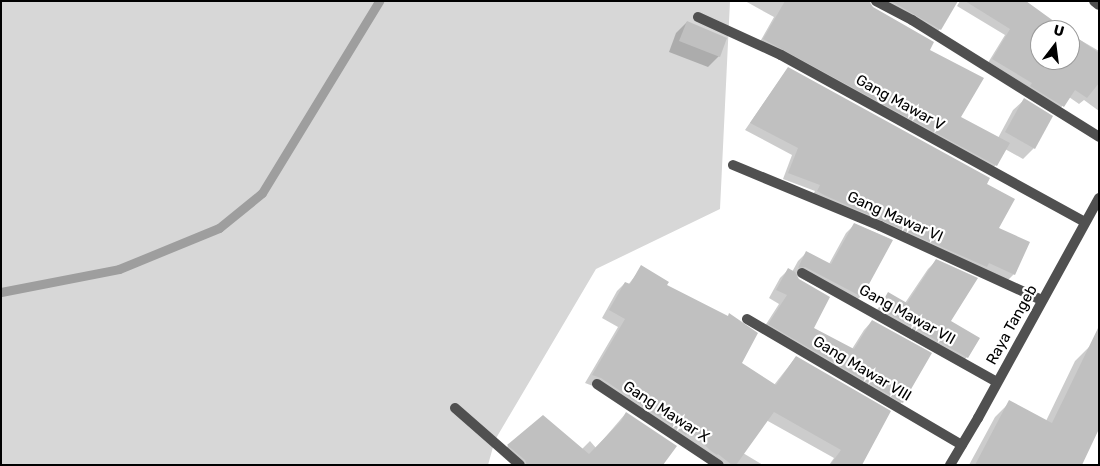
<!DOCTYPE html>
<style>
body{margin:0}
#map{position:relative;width:1100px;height:466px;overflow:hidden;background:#fff;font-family:Rubik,sans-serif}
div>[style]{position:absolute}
.green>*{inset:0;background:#d7d7d7}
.shadow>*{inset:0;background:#0003}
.stream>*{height:9px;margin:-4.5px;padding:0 4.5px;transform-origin:4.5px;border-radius:4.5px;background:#9e9e9e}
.building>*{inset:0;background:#c0c0c0}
.minor>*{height:10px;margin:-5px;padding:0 5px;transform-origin:5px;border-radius:5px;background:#505050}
.tertiary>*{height:10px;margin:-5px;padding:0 5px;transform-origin:5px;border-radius:5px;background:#505050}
span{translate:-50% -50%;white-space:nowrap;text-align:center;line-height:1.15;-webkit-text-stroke:4.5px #fff;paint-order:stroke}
.street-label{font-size:15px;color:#000}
.frame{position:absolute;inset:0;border:2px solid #000;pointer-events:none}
.north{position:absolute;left:1030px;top:20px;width:50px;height:50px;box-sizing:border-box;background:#fff;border:1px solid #999;border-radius:50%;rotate:15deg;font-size:14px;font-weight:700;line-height:20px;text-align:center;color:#000}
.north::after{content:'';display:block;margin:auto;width:18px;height:22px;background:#000;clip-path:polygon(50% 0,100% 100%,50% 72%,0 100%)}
</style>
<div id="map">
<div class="green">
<i style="clip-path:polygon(1px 1px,730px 1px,720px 209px,596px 269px,495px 440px,488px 465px,1px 465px)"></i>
</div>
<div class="shadow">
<i style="clip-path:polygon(745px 1px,956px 1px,940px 29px,933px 37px,871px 2px,869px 5px,928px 50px,959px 117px,998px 138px,1013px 110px,1024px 100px,1034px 148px,1023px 159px,1005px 149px,996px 165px,988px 172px,757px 47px,774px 17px)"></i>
<i style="clip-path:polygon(960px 1px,1024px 1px,1064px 30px,1040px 30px,1040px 60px,1070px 60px,1070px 34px,1099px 51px,1099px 111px,1084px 100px,1079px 104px,1069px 97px,1057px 113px,986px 66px,1005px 35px,957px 6px)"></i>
<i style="clip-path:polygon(687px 22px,719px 56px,708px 67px,669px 52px,676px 33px)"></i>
<i style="clip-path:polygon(788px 68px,985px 185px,1014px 274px,1007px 281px,811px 198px,815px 191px,783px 179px,792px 155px,745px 130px)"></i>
<i style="clip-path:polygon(855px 224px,892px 240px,861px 296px,852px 305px,795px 275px,812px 328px,852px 349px,864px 330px,872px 321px,902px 402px,894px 410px,761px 332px,779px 304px,769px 298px,780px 278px,788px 270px,792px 272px,798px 261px,806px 253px,829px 264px,846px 233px)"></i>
<i style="clip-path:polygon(936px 261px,949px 321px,967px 357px,959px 366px,872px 317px,888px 294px,905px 303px,928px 269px)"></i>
<i style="clip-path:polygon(642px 267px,665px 285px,740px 363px,774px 385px,796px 357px,861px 465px,829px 465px,834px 458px,664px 363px,743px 453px,763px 465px,711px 465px,593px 386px,585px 383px,618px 327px,602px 318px,617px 291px,625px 283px,628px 285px)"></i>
<i style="clip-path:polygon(1090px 346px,1081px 465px,969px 465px,995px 417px,1010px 402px,1046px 421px,1075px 361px)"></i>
<i style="clip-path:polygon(626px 413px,660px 465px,512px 465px,500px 454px,508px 446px,581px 450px,590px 441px,596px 448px)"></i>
</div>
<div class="stream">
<i style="left:1px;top:292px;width:120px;rotate:-11deg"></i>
<i style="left:119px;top:269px;width:108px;rotate:-22.3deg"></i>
<i style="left:219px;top:228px;width:55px;rotate:-39.1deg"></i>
<i style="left:262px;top:193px;width:225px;rotate:-58.6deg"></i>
</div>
<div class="building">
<i style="clip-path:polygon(785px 1px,869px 1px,873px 7px,934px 42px,930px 50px,984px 78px,961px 117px,1010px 143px,997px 166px,763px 39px)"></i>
<i style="clip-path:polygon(891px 1px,958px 1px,941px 30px)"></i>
<i style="clip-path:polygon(965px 1px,1026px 1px,1066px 30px,1040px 30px,1040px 60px,1070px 60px,1070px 33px,1099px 53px,1099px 83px,1087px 98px,1075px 90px,1064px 107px,1030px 86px,1032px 83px,992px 59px,1010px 29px)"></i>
<i style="clip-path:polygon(687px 21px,727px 38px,720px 57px,679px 41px)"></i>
<i style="clip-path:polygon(788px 67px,990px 178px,987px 184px,1015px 199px,999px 228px,1030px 242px,1015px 275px,989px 263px,987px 267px,824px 195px,817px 191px,820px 185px,788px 173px,798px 148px,750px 123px)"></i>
<i style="clip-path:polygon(1024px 98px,1053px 116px,1035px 149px,1005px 132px)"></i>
<i style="clip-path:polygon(854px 223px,893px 240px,862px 297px,805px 267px,798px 268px,806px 251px,831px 264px)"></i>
<i style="clip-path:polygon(936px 259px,978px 278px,951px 321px,980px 338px,968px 358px,879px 308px,888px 292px,907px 303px)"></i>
<i style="clip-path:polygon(641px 265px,669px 282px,667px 285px,728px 316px,729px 313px,758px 333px,742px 363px,776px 385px,796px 356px,891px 411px,862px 465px,830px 465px,841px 450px,774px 412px,736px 465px,732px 465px,718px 454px,717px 455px,711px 451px,689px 430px,686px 435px,601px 378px,592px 375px,625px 319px,609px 310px,625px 282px,630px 284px)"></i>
<i style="clip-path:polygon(788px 268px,795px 272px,799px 279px,830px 297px,814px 328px,854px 349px,872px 320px,932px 353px,903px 403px,768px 324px,787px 295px,776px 290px)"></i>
<i style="clip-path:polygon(1099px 326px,1099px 429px,1082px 465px,975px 465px,1009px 400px,1052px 423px)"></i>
<i style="clip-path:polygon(626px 412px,677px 446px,663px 465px,527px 465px,525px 460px,507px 445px,543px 415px,589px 454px,621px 421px)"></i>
</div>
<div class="minor">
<i style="left:876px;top:1px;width:41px;rotate:27.8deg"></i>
<i style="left:912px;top:20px;width:221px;rotate:32deg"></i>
<i style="left:1094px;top:1px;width:6px;rotate:39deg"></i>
<i style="left:698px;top:17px;width:91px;rotate:24.6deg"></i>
<i style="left:781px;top:55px;width:347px;rotate:28.8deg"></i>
<i style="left:733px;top:165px;width:159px;rotate:22.5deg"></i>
<i style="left:880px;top:226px;width:178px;rotate:24.6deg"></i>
<i style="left:802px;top:273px;width:223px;rotate:29.2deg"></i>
<i style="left:747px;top:319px;width:249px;rotate:30.4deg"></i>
<i style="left:597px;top:384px;width:146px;rotate:33.6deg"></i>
<i style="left:455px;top:408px;width:86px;rotate:41.2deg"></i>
</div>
<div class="tertiary">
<i style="left:950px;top:465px;width:55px;rotate:-59.2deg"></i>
<i style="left:978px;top:418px;width:251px;rotate:-61.2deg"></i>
</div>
<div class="street-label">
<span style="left:900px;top:103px;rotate:29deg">Gang Mawar V</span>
<span style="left:895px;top:217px;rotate:24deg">Gang Mawar VI</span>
<span style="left:907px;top:315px;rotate:29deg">Gang Mawar VII</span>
<span style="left:1012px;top:325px;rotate:-61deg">Raya Tangeb</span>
<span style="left:862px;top:369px;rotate:31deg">Gang Mawar VIII</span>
<span style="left:666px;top:412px;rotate:33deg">Gang Mawar X</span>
</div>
<div class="frame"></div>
<div class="north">U</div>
</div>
